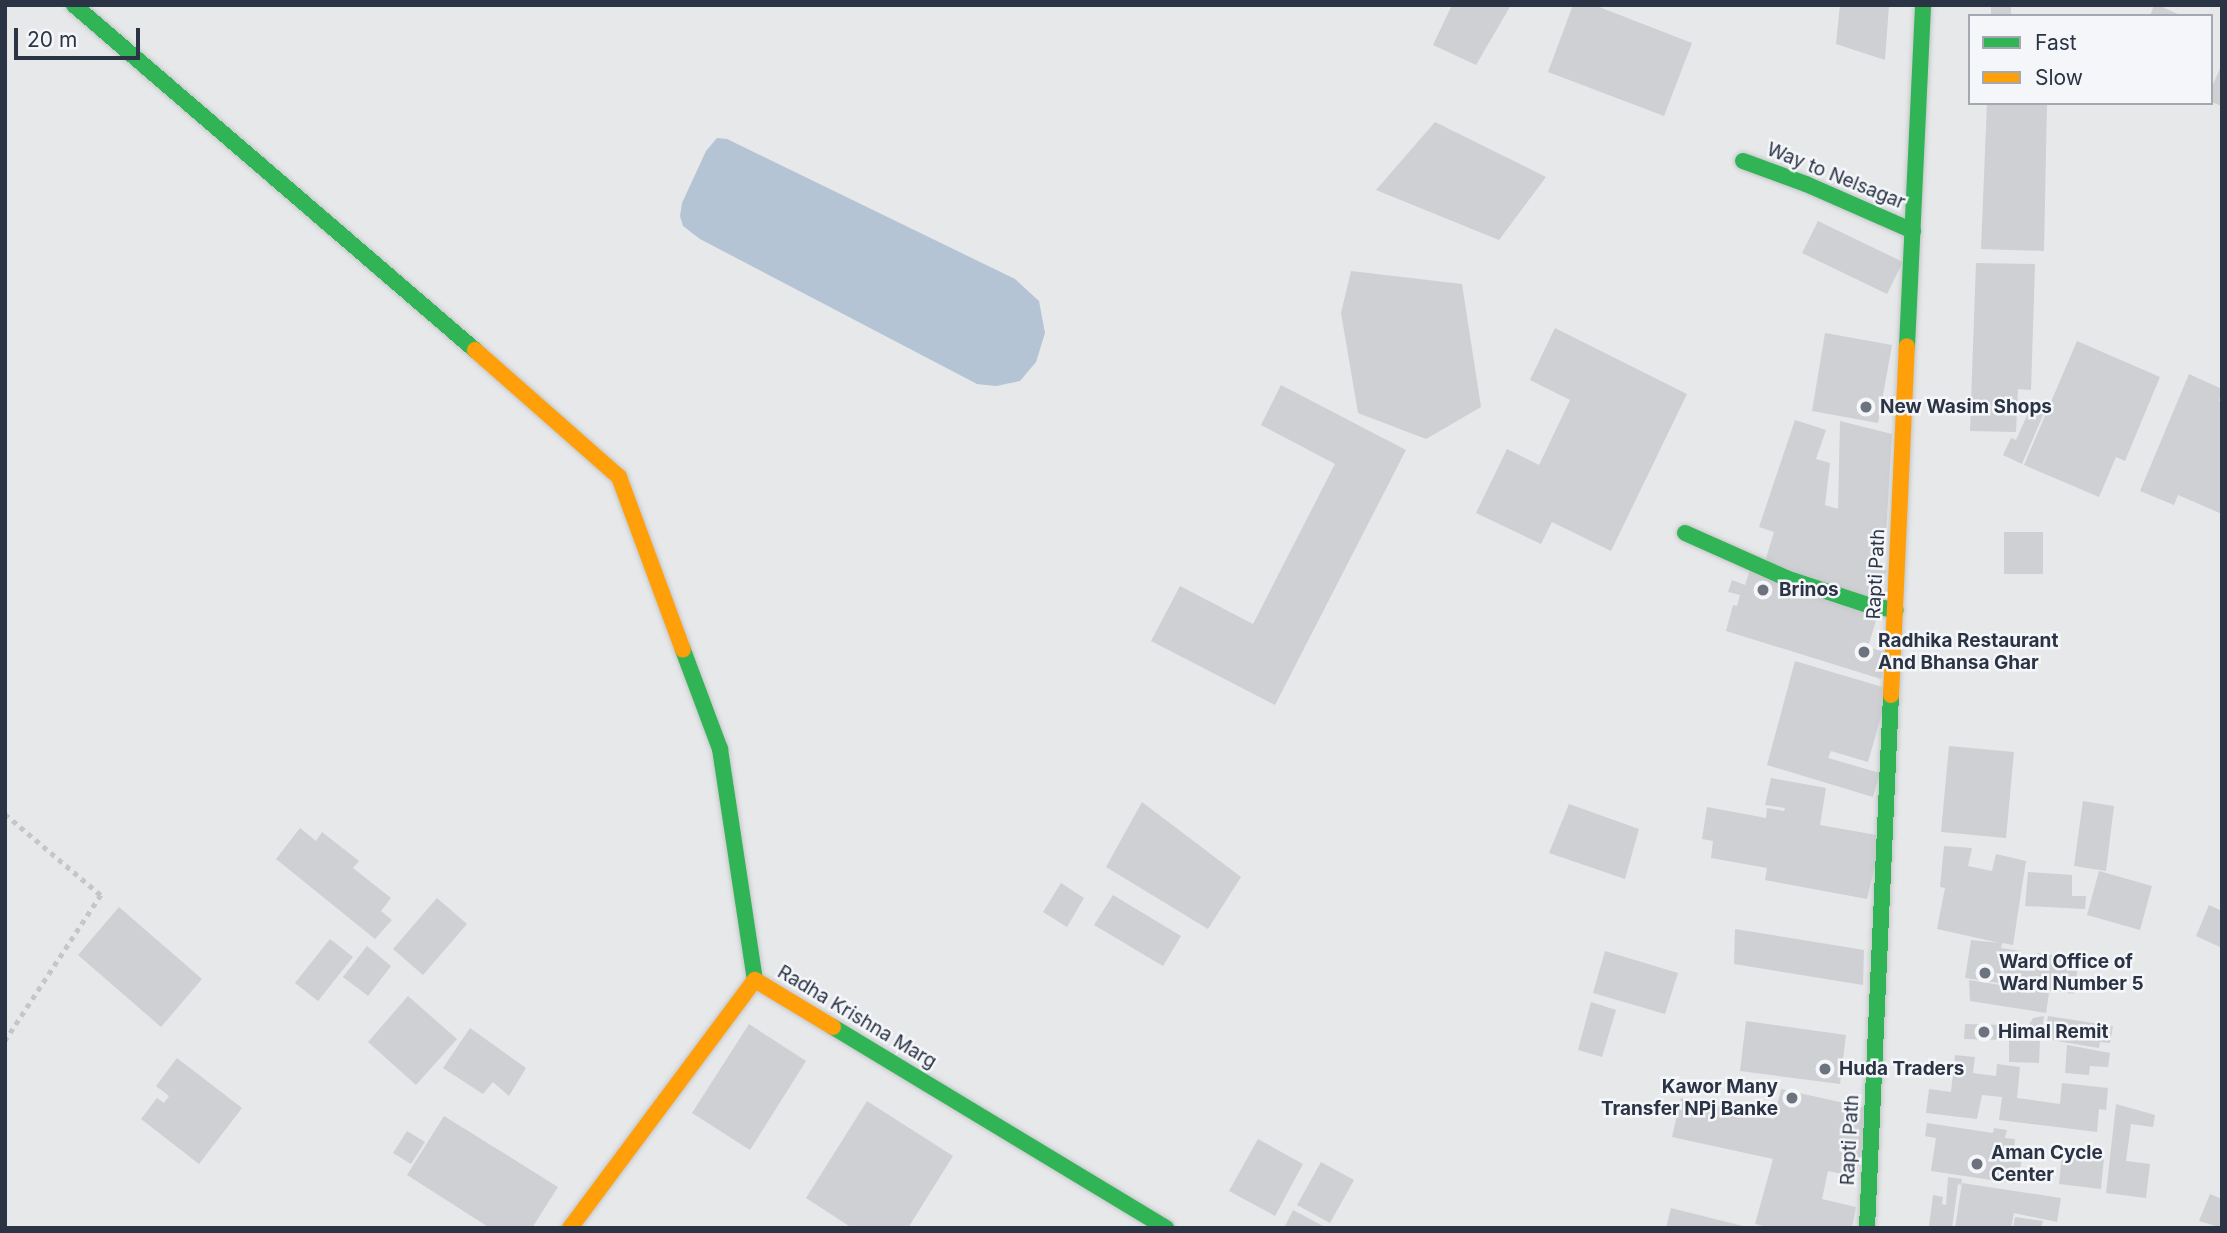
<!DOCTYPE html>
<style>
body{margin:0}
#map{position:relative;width:2227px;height:1233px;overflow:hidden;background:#e6e8ea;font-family:Inter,sans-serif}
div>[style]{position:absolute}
.water>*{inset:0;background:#b4c4d5}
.building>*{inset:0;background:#ced0d3}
.path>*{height:4.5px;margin-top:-2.25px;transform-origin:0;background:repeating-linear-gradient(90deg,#c5c6ca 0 5px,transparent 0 10px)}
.roads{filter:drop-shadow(0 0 2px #c4c6c8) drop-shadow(0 0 2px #c4c6c8)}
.fast>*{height:16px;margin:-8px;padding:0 8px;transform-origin:8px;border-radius:8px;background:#30b455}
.slow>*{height:16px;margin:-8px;padding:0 8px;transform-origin:8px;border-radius:8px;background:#ff9f0a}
.dots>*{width:19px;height:19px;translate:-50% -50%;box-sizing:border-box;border:4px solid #f4f6f9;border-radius:50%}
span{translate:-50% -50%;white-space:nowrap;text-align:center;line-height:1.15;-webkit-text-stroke:5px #f4f6f9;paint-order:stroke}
.street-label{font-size:19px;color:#2b3445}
.poi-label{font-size:19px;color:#2b3445;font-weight:700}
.left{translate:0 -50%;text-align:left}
.right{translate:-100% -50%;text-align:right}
.frame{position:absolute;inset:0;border:7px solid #2b3445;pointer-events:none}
.legend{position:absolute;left:1968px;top:14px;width:245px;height:91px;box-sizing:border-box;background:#f4f6f9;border:2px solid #a4a8b1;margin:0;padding:9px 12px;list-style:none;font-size:21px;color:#2b3445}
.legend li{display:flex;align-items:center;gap:14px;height:35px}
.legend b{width:35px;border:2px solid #a4a8b1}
.scale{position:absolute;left:14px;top:28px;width:126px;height:32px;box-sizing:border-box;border:4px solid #2b3445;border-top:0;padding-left:9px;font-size:21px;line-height:24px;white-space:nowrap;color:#2b3445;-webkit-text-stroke:5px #f4f6f9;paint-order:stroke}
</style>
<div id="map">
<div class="water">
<i style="clip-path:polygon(717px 138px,727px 139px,1015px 279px,1039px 301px,1045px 333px,1036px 362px,1020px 381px,996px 386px,977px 384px,700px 239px,683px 226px,680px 216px,682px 203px,706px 151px)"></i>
</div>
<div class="building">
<i style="clip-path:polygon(1452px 5px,1511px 5px,1476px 65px,1433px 45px)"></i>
<i style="clip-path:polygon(1573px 5px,1594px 5px,1692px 43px,1664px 116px,1548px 72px)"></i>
<i style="clip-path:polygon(1840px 5px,1889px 5px,1885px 60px,1836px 44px)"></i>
<i style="clip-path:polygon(1991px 5px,2011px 5px,2011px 16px,1991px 16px)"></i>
<i style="clip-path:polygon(2154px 5px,2158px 5px,2182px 16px,2150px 16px)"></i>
<i style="clip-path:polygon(2222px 64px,2222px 106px,2211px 102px,2211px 89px)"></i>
<i style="clip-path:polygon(1987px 103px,2047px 103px,2044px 251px,1981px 249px)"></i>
<i style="clip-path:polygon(1435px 122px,1546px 177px,1499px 240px,1376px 190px)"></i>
<i style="clip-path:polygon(1818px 221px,1903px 262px,1887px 294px,1802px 253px)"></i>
<i style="clip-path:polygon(1976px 263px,2035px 264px,2031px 390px,2018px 389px,2016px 432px,1970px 431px)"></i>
<i style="clip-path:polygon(1351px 271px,1462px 284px,1481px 407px,1426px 439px,1358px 413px,1341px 313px)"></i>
<i style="clip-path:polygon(1555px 328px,1687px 394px,1611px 551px,1552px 522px,1541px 544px,1476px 513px,1507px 449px,1539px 465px,1570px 400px,1530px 380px)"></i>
<i style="clip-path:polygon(1825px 333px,1892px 345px,1878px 423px,1812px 411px)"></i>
<i style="clip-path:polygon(2077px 341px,2160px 377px,2125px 461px,2116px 457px,2099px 497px,2024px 465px)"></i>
<i style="clip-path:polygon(2189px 374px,2222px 389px,2219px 401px,2222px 402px,2222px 514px,2178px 495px,2174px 505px,2140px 491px)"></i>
<i style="clip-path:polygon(1281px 385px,1406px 450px,1275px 705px,1151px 641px,1180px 586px,1253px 624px,1335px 464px,1261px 425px)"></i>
<i style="clip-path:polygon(2034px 400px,2047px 406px,2022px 464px,2003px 455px,2011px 438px,2016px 440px)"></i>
<i style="clip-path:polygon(1795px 420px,1826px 430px,1816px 459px,1830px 463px,1825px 505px,1838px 509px,1840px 421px,1892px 434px,1886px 535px,1875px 567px,1887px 570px,1876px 602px,1764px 565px,1774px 532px,1759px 527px)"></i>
<i style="clip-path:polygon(2004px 532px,2043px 532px,2043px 574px,2004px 574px)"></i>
<i style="clip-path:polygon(1750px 570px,1879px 610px,1868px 647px,1888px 653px,1881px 679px,1726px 631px,1733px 605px,1737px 606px,1740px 595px,1728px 592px,1732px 580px,1745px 585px)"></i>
<i style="clip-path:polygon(1795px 661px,1889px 689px,1868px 762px,1831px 751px,1828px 758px,1880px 773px,1873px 797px,1767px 765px)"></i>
<i style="clip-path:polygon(1949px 746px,2014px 752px,2006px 838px,1941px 832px)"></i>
<i style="clip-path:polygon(1771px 778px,1826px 788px,1820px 825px,1882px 836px,1867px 899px,1765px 880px,1767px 868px,1711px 858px,1713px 841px,1702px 839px,1707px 807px,1766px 818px,1767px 808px,1784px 811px,1785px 808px,1765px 805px)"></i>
<i style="clip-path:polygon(2083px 801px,2114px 806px,2106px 871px,2074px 866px)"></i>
<i style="clip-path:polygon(1142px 802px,1241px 877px,1208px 929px,1106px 867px)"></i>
<i style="clip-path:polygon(1569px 804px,1639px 829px,1625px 879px,1549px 853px)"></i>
<i style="clip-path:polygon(300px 828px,316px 841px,322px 832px,359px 861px,353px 868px,391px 898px,381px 911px,392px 920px,375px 939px,276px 859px)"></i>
<i style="clip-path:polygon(1944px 846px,1972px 848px,1968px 866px,1992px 871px,1996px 854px,2026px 861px,2013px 945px,2002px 943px,2001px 948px,2021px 951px,2020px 957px,2037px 959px,2037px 953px,2079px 959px,2074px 994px,1965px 978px,1971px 940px,2000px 943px,1937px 929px,1945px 888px,1940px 887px)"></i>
<i style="clip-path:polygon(2099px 871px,2152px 886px,2140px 930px,2087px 915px)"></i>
<i style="clip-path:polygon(2028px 872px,2072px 875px,2072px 896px,2086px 896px,2085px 909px,2025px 906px)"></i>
<i style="clip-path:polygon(1061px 883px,1084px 898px,1067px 927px,1043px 912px)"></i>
<i style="clip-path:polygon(1113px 895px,1181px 936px,1163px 966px,1094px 925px)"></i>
<i style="clip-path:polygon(437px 898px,467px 924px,423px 975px,393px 949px)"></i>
<i style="clip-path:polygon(2209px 905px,2222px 911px,2222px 948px,2196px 936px)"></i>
<i style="clip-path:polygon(119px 907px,202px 979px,161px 1027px,78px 955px)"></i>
<i style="clip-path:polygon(1735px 929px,1864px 950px,1863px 985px,1734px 964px)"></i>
<i style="clip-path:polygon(330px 939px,353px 957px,318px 1001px,295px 983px)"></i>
<i style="clip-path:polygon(367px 946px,391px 966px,368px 996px,343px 977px)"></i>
<i style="clip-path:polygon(1605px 951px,1678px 973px,1665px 1014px,1593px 993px)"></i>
<i style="clip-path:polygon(1969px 980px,2049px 993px,2046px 1013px,1970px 1001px)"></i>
<i style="clip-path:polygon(408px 996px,457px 1039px,416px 1085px,368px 1042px)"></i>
<i style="clip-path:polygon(1591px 1002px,1616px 1010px,1602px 1057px,1578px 1050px)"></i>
<i style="clip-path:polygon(2044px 1016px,2041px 1038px,2025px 1032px,2033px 1018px)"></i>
<i style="clip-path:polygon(2048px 1016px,2113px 1026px,2110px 1043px,2100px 1042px,2099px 1048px,2045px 1039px)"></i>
<i style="clip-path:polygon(1746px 1021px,1846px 1035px,1840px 1084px,1740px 1071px)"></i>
<i style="clip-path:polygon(749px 1024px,806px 1061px,750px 1150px,692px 1113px)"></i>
<i style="clip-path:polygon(1965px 1024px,2005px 1025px,2004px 1040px,1964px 1039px)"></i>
<i style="clip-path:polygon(470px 1028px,526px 1068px,509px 1096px,493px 1082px,483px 1094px,443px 1068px)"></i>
<i style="clip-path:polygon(2009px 1040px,2040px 1041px,2039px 1063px,2009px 1062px)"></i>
<i style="clip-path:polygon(2067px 1045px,2110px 1053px,2108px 1067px,2090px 1066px,2089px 1075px,2065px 1073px)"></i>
<i style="clip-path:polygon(1955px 1055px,1975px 1057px,1973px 1073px,1996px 1076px,1997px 1064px,2020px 1067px,2017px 1098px,2060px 1104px,2062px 1083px,2108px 1088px,2106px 1110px,2099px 1109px,2097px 1132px,1999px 1120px,2002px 1097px,1982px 1095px,1977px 1119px,1926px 1113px,1929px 1089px,1951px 1092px)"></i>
<i style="clip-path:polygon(177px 1058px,242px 1108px,199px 1164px,141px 1119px,157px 1098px,164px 1103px,169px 1096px,156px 1086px)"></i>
<i style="clip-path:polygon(1781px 1089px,1871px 1109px,1856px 1177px,1828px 1171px,1822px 1199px,1856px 1207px,1852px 1228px,1772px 1228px,1755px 1224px,1773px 1159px,1672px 1137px,1681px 1098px,1774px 1119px)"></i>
<i style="clip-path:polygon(867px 1101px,953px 1156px,908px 1228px,852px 1228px,806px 1198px)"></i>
<i style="clip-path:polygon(2116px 1104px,2155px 1115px,2153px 1127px,2131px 1124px,2126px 1161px,2150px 1164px,2146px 1198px,2106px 1193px)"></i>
<i style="clip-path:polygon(444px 1116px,558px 1187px,532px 1228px,490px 1228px,407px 1175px)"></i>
<i style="clip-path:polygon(1927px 1123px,1993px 1133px,1994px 1128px,2007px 1130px,2005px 1138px,2015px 1139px,2013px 1156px,2022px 1157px,2018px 1184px,1931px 1171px,1936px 1138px,1925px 1136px)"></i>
<i style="clip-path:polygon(407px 1131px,425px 1142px,411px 1164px,393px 1153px)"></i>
<i style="clip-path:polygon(1258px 1139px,1303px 1164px,1275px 1216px,1229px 1191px)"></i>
<i style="clip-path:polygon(2062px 1154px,2104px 1158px,2101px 1189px,2059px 1184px)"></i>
<i style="clip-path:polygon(1321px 1162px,1354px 1180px,1330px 1223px,1297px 1205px)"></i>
<i style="clip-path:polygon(1948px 1177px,1962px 1179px,1961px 1185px,1958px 1184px,1952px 1228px,1929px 1226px,1933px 1195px,1943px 1197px,1942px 1204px,1946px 1205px)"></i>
<i style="clip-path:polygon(1962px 1183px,2061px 1198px,2057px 1222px,2014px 1213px,2011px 1228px,1955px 1228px)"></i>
<i style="clip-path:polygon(2210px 1194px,2222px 1199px,2222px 1228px,2199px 1221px)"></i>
<i style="clip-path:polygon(1671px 1208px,1747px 1227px,1747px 1228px,1666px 1228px)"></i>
<i style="clip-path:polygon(1293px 1210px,1327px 1228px,1284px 1228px)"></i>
<i style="clip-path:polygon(2015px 1217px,2043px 1221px,2041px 1228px,2013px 1228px)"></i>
</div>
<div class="path">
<i style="left:5px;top:814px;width:126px;rotate:40.2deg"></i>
<i style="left:101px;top:895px;width:175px;rotate:123.3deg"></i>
</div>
<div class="roads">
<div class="fast">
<i style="left:74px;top:5px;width:529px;rotate:40.71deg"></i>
<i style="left:1743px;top:161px;width:67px;rotate:20.1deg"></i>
<i style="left:1806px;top:184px;width:117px;rotate:23.7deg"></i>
<i style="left:1907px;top:346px;width:341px;rotate:-87.3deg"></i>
<i style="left:1685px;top:533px;width:111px;rotate:24deg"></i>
<i style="left:1786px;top:578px;width:89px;rotate:18.2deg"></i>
<i style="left:1871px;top:606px;width:25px;rotate:9deg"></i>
<i style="left:683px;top:650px;width:106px;rotate:69.5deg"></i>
<i style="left:720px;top:749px;width:234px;rotate:81.4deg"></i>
<i style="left:833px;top:1027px;width:389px;rotate:31.1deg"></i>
<i style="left:1867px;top:1228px;width:534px;rotate:-87.42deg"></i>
</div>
<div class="slow">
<i style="left:475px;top:350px;width:192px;rotate:41.4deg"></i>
<i style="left:619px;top:477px;width:184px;rotate:69.7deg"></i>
<i style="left:1891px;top:695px;width:349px;rotate:-87.4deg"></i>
<i style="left:570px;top:1228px;width:309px;rotate:-53.3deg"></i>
<i style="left:755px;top:980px;width:91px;rotate:31.1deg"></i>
</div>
</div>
<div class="dots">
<i style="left:1866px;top:407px;background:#6c737f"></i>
<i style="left:1763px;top:590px;background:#6c737f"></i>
<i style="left:1864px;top:652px;background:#6c737f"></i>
<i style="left:1985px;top:973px;background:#6c737f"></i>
<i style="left:1984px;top:1032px;background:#6c737f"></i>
<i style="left:1825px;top:1069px;background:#6c737f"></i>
<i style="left:1792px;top:1098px;background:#6c737f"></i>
<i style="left:1977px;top:1164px;background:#6c737f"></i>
</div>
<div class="street-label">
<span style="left:1836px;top:176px;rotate:22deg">Way to Nelsagar</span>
<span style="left:1876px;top:574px;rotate:-87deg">Rapti Path</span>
<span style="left:857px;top:1017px;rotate:31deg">Radha Krishna Marg</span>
<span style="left:1850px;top:1140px;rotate:-87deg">Rapti Path</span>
</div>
<div class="poi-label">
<span class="left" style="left:1880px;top:407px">New Wasim Shops</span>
<span class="left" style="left:1779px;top:590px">Brinos</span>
<span class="left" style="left:1878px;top:652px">Radhika Restaurant<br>And Bhansa Ghar</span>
<span class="left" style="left:1999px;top:973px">Ward Office of<br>Ward Number 5</span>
<span class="left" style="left:1998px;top:1032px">Himal Remit</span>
<span class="left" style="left:1839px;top:1069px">Huda Traders</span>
<span class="right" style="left:1778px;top:1098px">Kawor Many<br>Transfer NPj Banke</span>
<span class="left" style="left:1991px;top:1164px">Aman Cycle<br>Center</span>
</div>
<div class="frame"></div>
<ul class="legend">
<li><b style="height:9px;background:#30b455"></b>Fast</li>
<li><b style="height:9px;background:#ff9f0a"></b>Slow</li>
</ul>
<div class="scale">20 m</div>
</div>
